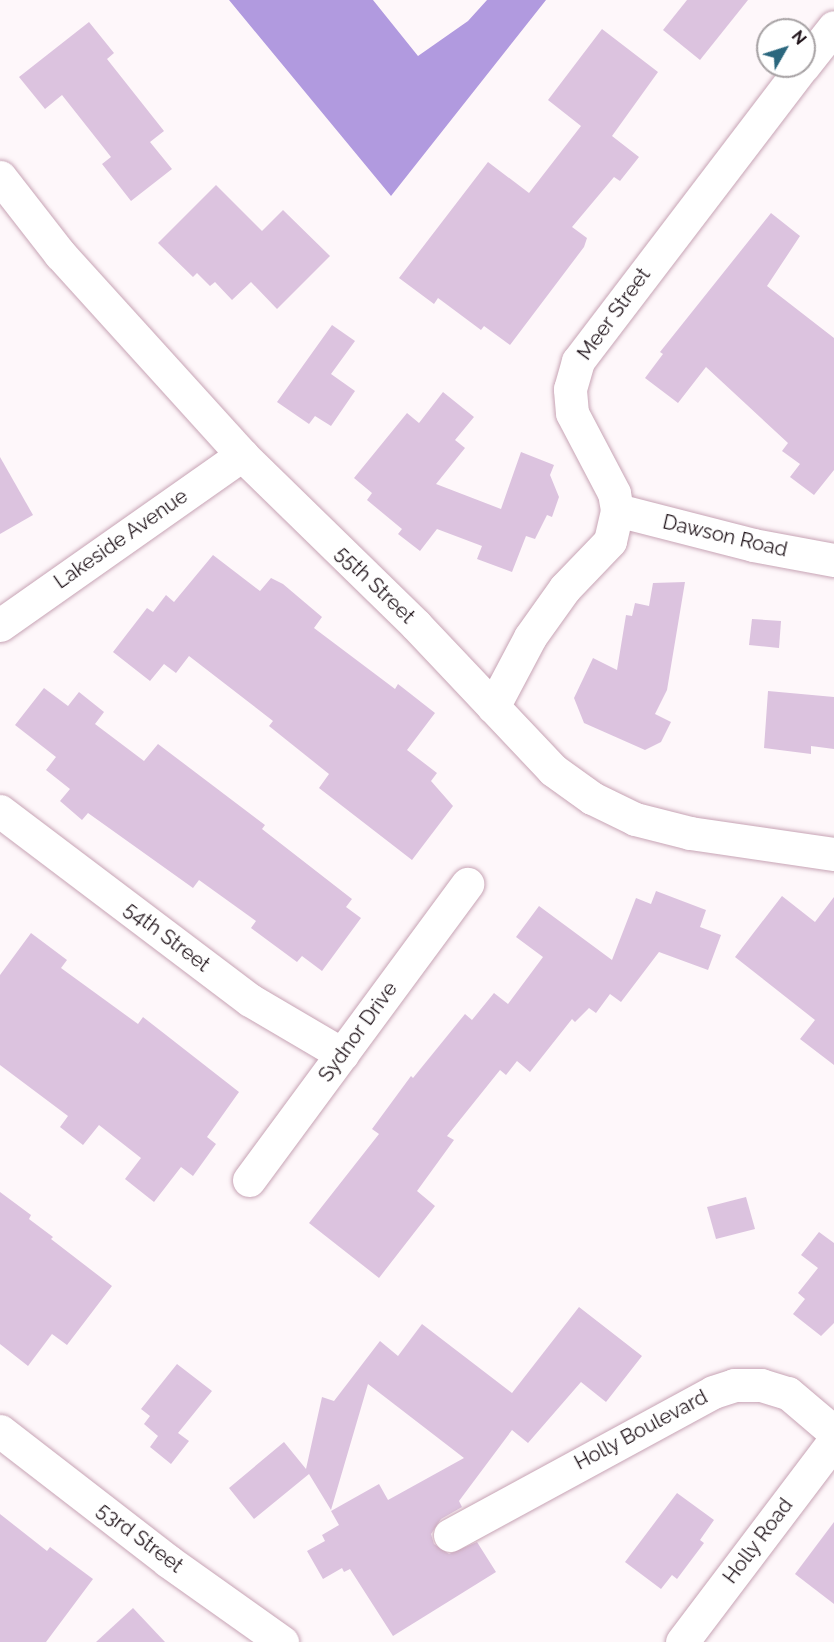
<!DOCTYPE html>
<style>
body{margin:0}
#map{position:relative;width:834px;height:1642px;overflow:hidden;background:#fef7fa;font-family:Raleway,sans-serif}
div>[style]{position:absolute}
.water>*{inset:0;background:#b19adf}
.building>*{inset:0;background:#dcc3df}
.roads{filter:drop-shadow(0 0 2px #c7a4b5) drop-shadow(0 0 2px #c7a4b5)}
.minor>*{height:33px;margin:-16.5px;padding:0 16.5px;transform-origin:16.5px;border-radius:16.5px;background:#fff}
span{translate:-50% -50%;white-space:nowrap;text-align:center;line-height:1.15;-webkit-text-stroke:4.5px #fff;paint-order:stroke}
.street-label{font-size:20px;color:#22161c}
.north{position:absolute;left:756px;top:18px;width:60px;height:60px;box-sizing:border-box;background:#fff;border:2px solid #a7a2a4;border-radius:50%;rotate:51deg;font-size:16px;font-weight:700;line-height:24px;text-align:center;color:#22161c}
.north::after{content:'';display:block;margin:auto;width:21px;height:27px;background:#2b677e;clip-path:polygon(50% 0,100% 100%,50% 72%,0 100%)}
</style>
<div id="map">
<div class="water">
<i style="clip-path:polygon(229px 0,373px 0,418px 56px,468px 21px,487px 0,546px 0,391px 196px)"></i>
</div>
<div class="building">
<i style="clip-path:polygon(687px 0,748px 0,700px 60px,663px 30px)"></i>
<i style="clip-path:polygon(89px 22px,114px 53px,107px 59px,164px 131px,150px 142px,172px 169px,131px 201px,102px 164px,111px 157px,62px 95px,45px 109px,19px 77px)"></i>
<i style="clip-path:polygon(602px 29px,658px 72px,612px 136px,639px 157px,620px 181px,614px 177px,572px 227px,587px 238px,584px 247px,510px 345px,484px 326px,481px 330px,438px 298px,434px 304px,399px 278px,488px 162px,529px 193px,581px 126px,548px 100px)"></i>
<i style="clip-path:polygon(216px 185px,262px 231px,283px 210px,330px 256px,277px 309px,251px 282px,232px 300px,215px 282px,210px 286px,197px 273px,193px 277px,158px 243px)"></i>
<i style="clip-path:polygon(771px 213px,800px 236px,767px 286px,834px 338px,834px 470px,814px 495px,790px 477px,800px 464px,782px 451px,788px 443px,706px 367px,678px 403px,645px 378px,663px 354px,660px 352px)"></i>
<i style="clip-path:polygon(332px 325px,355px 341px,331px 374px,355px 391px,331px 426px,315px 416px,309px 424px,277px 402px)"></i>
<i style="clip-path:polygon(443px 392px,474px 417px,455px 440px,465px 448px,436px 484px,501px 509px,521px 452px,554px 465px,550px 475px,559px 497px,552px 517px,547px 515px,535px 539px,526px 536px,512px 572px,477px 559px,482px 546px,437px 529px,420px 551px,398px 534px,402px 529px,367px 500px,372px 493px,354px 478px,407px 413px,419px 423px)"></i>
<i style="clip-path:polygon(0 457px,33px 515px,0 534px)"></i>
<i style="clip-path:polygon(213px 555px,260px 591px,271px 578px,283px 584px,322px 617px,314px 628px,395px 689px,398px 684px,435px 713px,407px 750px,437px 773px,431px 781px,453px 806px,412px 860px,319px 788px,329px 774px,269px 726px,273px 721px,189px 656px,176px 673px,164px 664px,150px 681px,113px 652px,147px 608px,153px 612px,166px 595px,174px 602px)"></i>
<i style="clip-path:polygon(685px 582px,667px 690px,655px 714px,671px 722px,661px 742px,645px 750px,584px 723px,574px 698px,593px 658px,617px 670px,626px 615px,632px 616px,635px 603px,649px 606px,653px 583px)"></i>
<i style="clip-path:polygon(752px 619px,781px 621px,779px 648px,749px 645px)"></i>
<i style="clip-path:polygon(44px 688px,68px 706px,79px 692px,104px 712px,95px 724px,144px 761px,158px 744px,265px 825px,262px 829px,352px 899px,346px 907px,361px 918px,322px 971px,302px 956px,297px 962px,251px 928px,256px 921px,199px 880px,193px 888px,88px 813px,82px 820px,60px 801px,70px 789px,46px 770px,56px 757px,15px 725px)"></i>
<i style="clip-path:polygon(768px 691px,834px 697px,834px 749px,811px 746px,811px 754px,764px 748px)"></i>
<i style="clip-path:polygon(656px 891px,706px 910px,700px 927px,721px 935px,708px 970px,659px 952px,621px 1002px,610px 994px,596px 1013px,589px 1008px,575px 1022px,572px 1019px,530px 1072px,517px 1061px,506px 1075px,500px 1070px,447px 1136px,454px 1140px,417px 1191px,435px 1206px,379px 1278px,309px 1223px,379px 1134px,372px 1129px,411px 1076px,413px 1078px,465px 1014px,472px 1020px,494px 993px,508px 1004px,543px 957px,516px 937px,539px 906px,612px 960px,636px 898px,651px 904px)"></i>
<i style="clip-path:polygon(782px 896px,815px 922px,834px 897px,834px 1065px,800px 1039px,815px 1020px,735px 957px)"></i>
<i style="clip-path:polygon(31px 933px,67px 960px,61px 968px,138px 1024px,143px 1017px,239px 1092px,207px 1137px,216px 1144px,193px 1176px,181px 1167px,154px 1202px,125px 1179px,141px 1158px,99px 1125px,83px 1145px,60px 1127px,68px 1116px,0 1065px,0 975px)"></i>
<i style="clip-path:polygon(0 1192px,31px 1215px,29px 1219px,53px 1237px,51px 1239px,112px 1286px,67px 1345px,52px 1334px,28px 1366px,0 1344px)"></i>
<i style="clip-path:polygon(746px 1197px,755px 1229px,716px 1239px,707px 1207px)"></i>
<i style="clip-path:polygon(819px 1232px,834px 1243px,834px 1323px,821px 1336px,793px 1314px,805px 1299px,798px 1293px,818px 1268px,801px 1255px)"></i>
<i style="clip-path:polygon(579px 1307px,642px 1356px,606px 1402px,581px 1382px,528px 1443px,512px 1430px,459px 1501px,462px 1507px,441px 1519px,431px 1534px,434px 1544px,449px 1554px,477px 1542px,496px 1572px,393px 1636px,350px 1569px,344px 1572px,342px 1568px,323px 1579px,307px 1551px,325px 1541px,322px 1535px,339px 1525px,331px 1511px,379px 1484px,388px 1500px,464px 1458px,368px 1384px,331px 1510px,309px 1474px,254px 1519px,229px 1488px,284px 1442px,306px 1469px,322px 1397px,334px 1401px,380px 1341px,398px 1356px,422px 1324px,512px 1393px)"></i>
<i style="clip-path:polygon(177px 1364px,212px 1391px,178px 1433px,189px 1441px,171px 1464px,150px 1447px,158px 1436px,144px 1424px,150px 1416px,141px 1409px)"></i>
<i style="clip-path:polygon(677px 1493px,714px 1520px,700px 1540px,704px 1543px,677px 1579px,672px 1575px,661px 1589px,625px 1562px)"></i>
<i style="clip-path:polygon(0 1514px,47px 1551px,50px 1547px,93px 1579px,46px 1642px,0 1642px)"></i>
<i style="clip-path:polygon(834px 1522px,834px 1604px,795px 1574px)"></i>
<i style="clip-path:polygon(133px 1608px,165px 1642px,96px 1642px)"></i>
</div>
<div class="roads">
<div class="minor">
<i style="left:804px;top:65px;width:48px;rotate:-51.7deg"></i>
<i style="left:0;top:177px;width:98px;rotate:52.1deg"></i>
<i style="left:60px;top:254px;width:271px;rotate:47.8deg"></i>
<i style="left:242px;top:455px;width:243px;rotate:44.3deg"></i>
<i style="left:416px;top:625px;width:199px;rotate:46.6deg"></i>
<i style="left:553px;top:770px;width:48px;rotate:35.7deg"></i>
<i style="left:592px;top:798px;width:48px;rotate:26deg"></i>
<i style="left:635px;top:819px;width:57px;rotate:14.3deg"></i>
<i style="left:690px;top:833px;width:146px;rotate:8.3deg"></i>
<i style="left:617px;top:510px;width:140px;rotate:14.4deg"></i>
<i style="left:753px;top:545px;width:82px;rotate:10.5deg"></i>
<i style="left:0;top:625px;width:296px;rotate:-35.1deg"></i>
<i style="left:493px;top:707px;width:79px;rotate:-62.1deg"></i>
<i style="left:530px;top:637px;width:60px;rotate:-54.5deg"></i>
<i style="left:565px;top:588px;width:65px;rotate:-46.2deg"></i>
<i style="left:610px;top:541px;width:32px;rotate:-77deg"></i>
<i style="left:617px;top:510px;width:17px;rotate:-100deg"></i>
<i style="left:614px;top:493px;width:90px;rotate:-117.7deg"></i>
<i style="left:572px;top:413px;width:24px;rotate:-95deg"></i>
<i style="left:570px;top:389px;width:29px;rotate:-74deg"></i>
<i style="left:578px;top:361px;width:371px;rotate:-52.7deg"></i>
<i style="left:0;top:811px;width:313px;rotate:37.1deg"></i>
<i style="left:250px;top:1000px;width:107px;rotate:30.4deg"></i>
<i style="left:249px;top:1180px;width:368px;rotate:-53.6deg"></i>
<i style="left:0;top:1431px;width:212px;rotate:37.7deg"></i>
<i style="left:168px;top:1561px;width:140px;rotate:35.4deg"></i>
<i style="left:450px;top:1535px;width:299px;rotate:-28.5deg"></i>
<i style="left:713px;top:1392px;width:22px;rotate:-18deg"></i>
<i style="left:734px;top:1385px;width:27px"></i>
<i style="left:761px;top:1385px;width:28px;rotate:17deg"></i>
<i style="left:788px;top:1393px;width:60px;rotate:40.3deg"></i>
<i style="left:682px;top:1642px;width:252px;rotate:-52.9deg"></i>
</div>
</div>
<div class="street-label">
<span style="left:614px;top:314px;rotate:-54deg">Meer Street</span>
<span style="left:725px;top:536px;rotate:13deg">Dawson Road</span>
<span style="left:121px;top:539px;rotate:-35deg">Lakeside Avenue</span>
<span style="left:375px;top:585px;rotate:44deg">55th Street</span>
<span style="left:167px;top:937px;rotate:37deg">54th Street</span>
<span style="left:358px;top:1032px;rotate:-54deg">Sydnor Drive</span>
<span style="left:641px;top:1430px;rotate:-28deg">Holly Boulevard</span>
<span style="left:140px;top:1538px;rotate:37deg">53rd Street</span>
<span style="left:758px;top:1541px;rotate:-53deg">Holly Road</span>
</div>
<div class="north">N</div>
</div>
